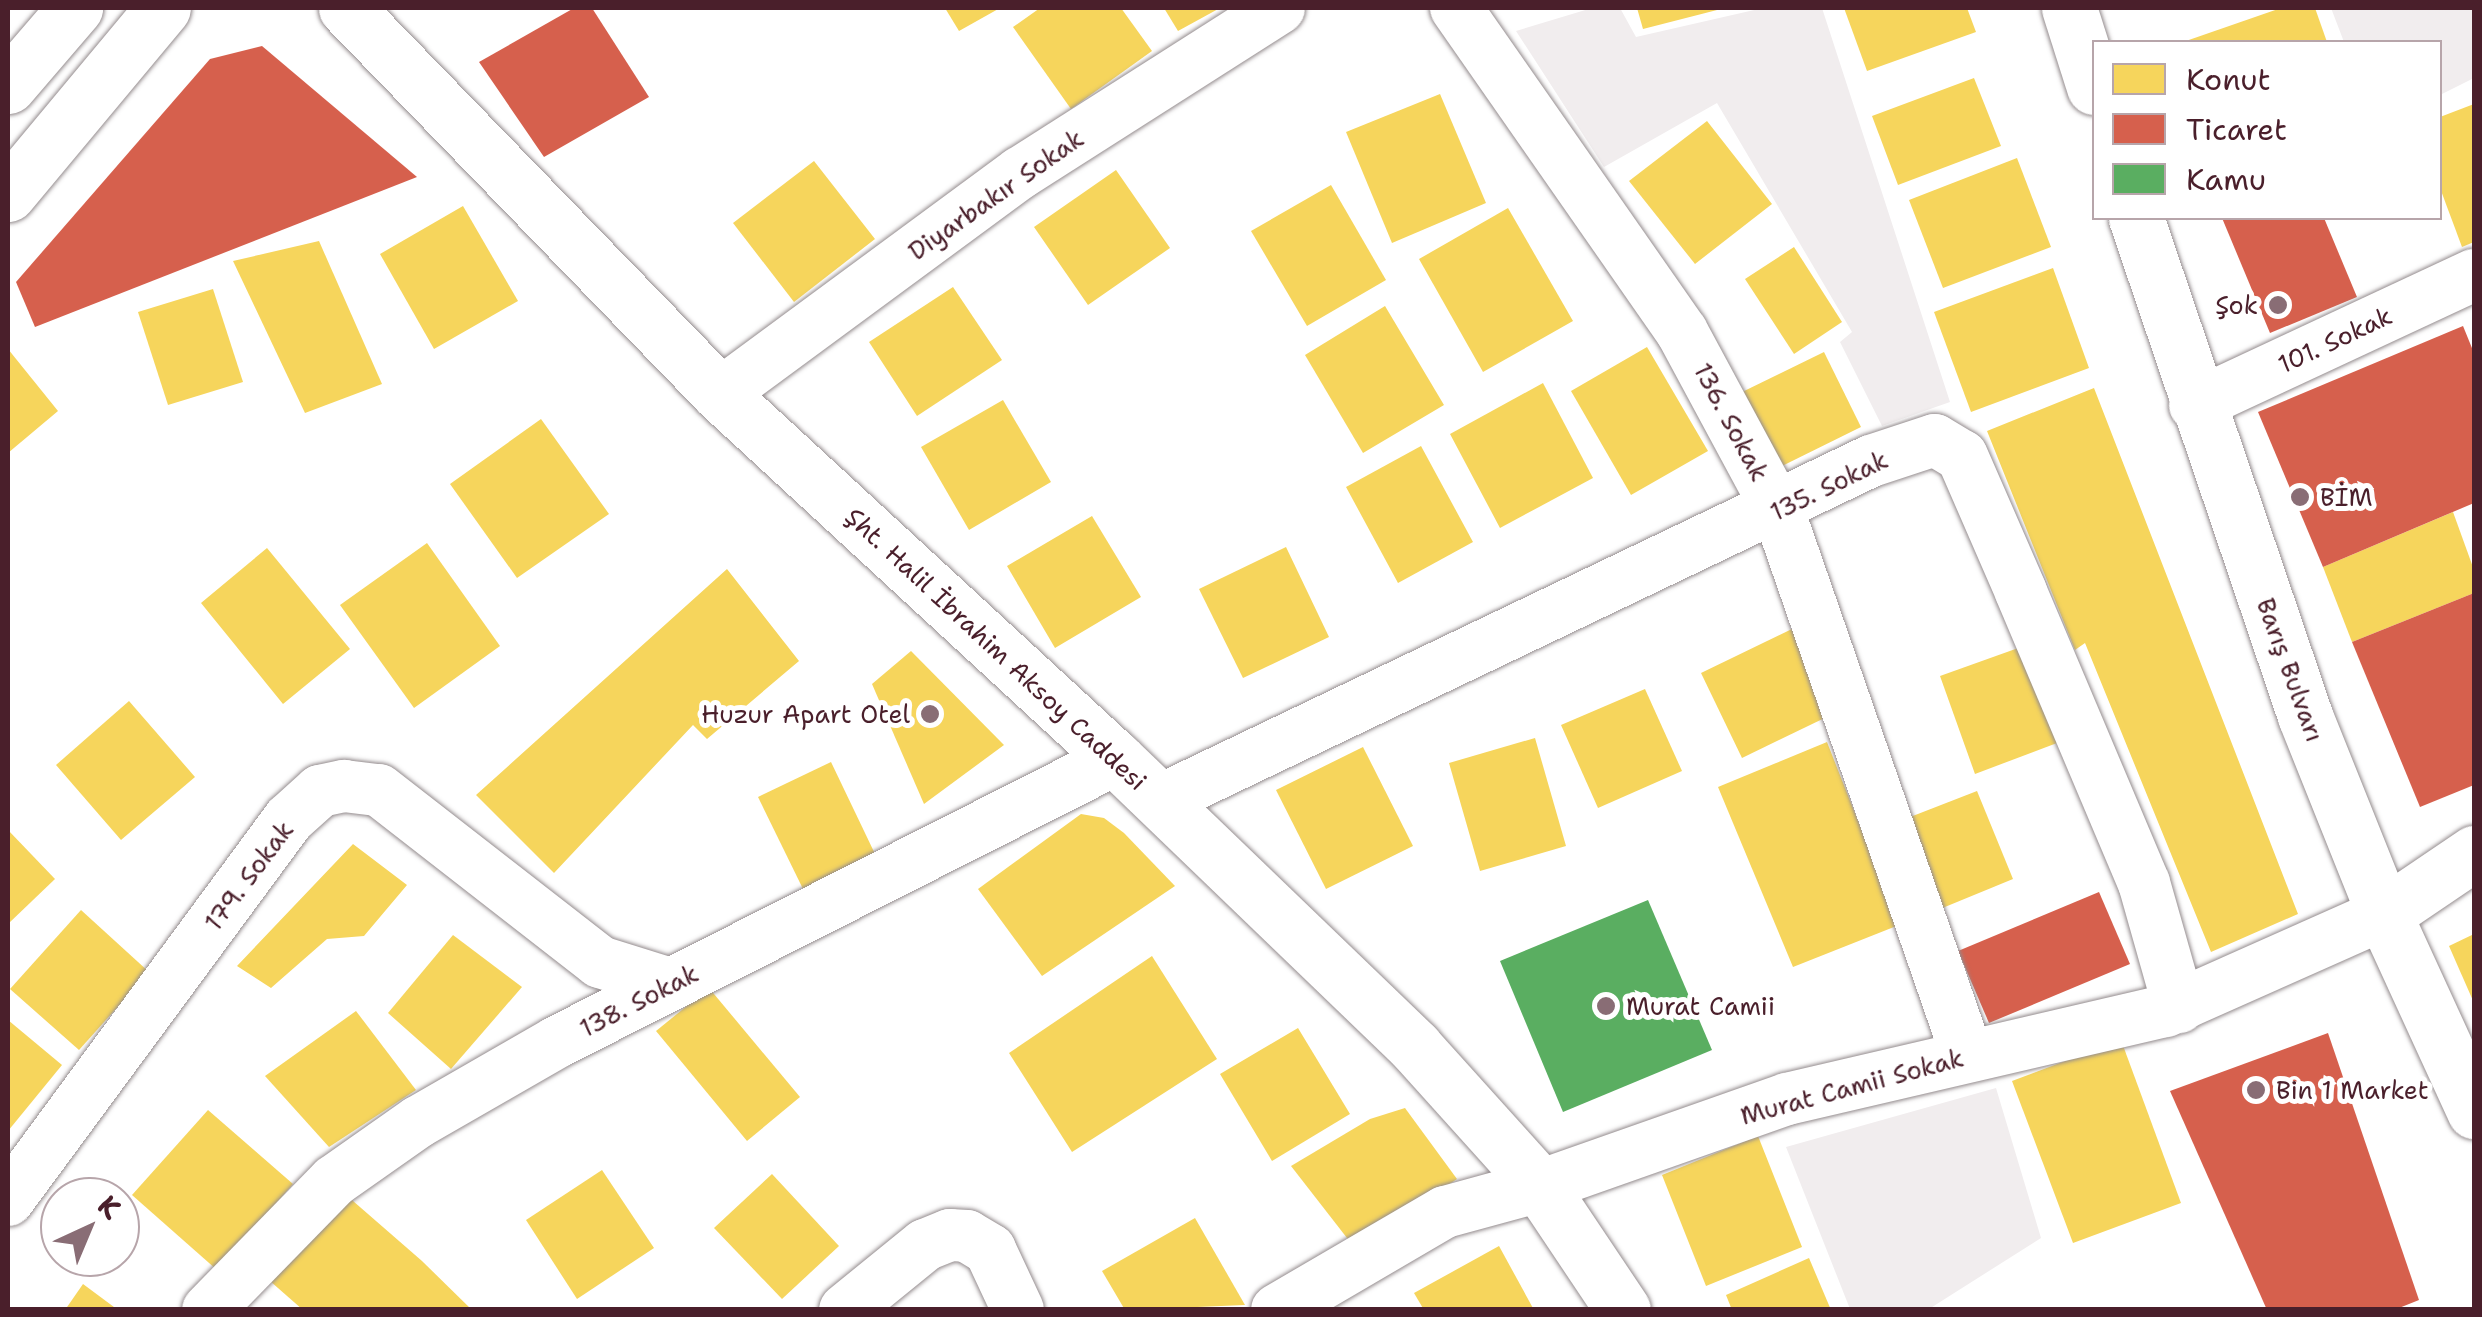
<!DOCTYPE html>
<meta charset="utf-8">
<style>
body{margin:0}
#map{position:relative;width:2482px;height:1317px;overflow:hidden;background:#fff;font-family:"Shantell Sans",sans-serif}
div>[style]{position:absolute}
.built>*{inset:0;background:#f1edee}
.homes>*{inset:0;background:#f6d55c}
.shops>*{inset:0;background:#d6604d}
.public>*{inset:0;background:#5aae61}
.roads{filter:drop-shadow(0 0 2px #948c8e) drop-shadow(0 0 2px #948c8e)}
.minor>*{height:52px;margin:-26px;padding:0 26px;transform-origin:26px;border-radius:26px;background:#fff}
.tertiary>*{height:55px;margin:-27.5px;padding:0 27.5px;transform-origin:27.5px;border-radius:27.5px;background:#fff}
.secondary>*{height:55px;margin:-27.5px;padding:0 27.5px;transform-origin:27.5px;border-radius:27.5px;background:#fff}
.dots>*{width:28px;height:28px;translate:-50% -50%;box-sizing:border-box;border:5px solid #fff;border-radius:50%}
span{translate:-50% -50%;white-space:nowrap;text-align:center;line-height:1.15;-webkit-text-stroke:10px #fff;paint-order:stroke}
.street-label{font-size:25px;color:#4a1f2b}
.poi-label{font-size:25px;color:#4a1f2b}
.right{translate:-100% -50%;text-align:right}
.left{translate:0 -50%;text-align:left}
.frame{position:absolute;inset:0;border:10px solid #4a1f2b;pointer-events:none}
.legend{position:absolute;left:2092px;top:40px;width:350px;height:180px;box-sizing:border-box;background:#fff;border:2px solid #b7a5aa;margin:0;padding:12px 18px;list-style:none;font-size:30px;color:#4a1f2b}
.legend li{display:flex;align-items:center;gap:20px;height:50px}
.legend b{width:50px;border:2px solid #b7a5aa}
.north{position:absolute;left:40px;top:1177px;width:100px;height:100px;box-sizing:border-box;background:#fff;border:2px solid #b7a5aa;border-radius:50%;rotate:44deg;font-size:28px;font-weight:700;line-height:40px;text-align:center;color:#4a1f2b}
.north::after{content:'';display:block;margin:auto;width:35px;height:45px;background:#896d75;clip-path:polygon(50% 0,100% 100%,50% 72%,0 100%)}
</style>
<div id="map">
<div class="built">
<i style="clip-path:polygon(1592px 8px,1620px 8px,1636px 37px,1763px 8px,1822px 8px,1950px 402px,1882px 426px,1840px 342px,1852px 332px,1717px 103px,1604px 167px,1516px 31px)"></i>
<i style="clip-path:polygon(2331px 8px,2474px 8px,2474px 78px,2440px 95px,2440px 42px,2344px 42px)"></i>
<i style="clip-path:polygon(1996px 1088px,2041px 1238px,1929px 1309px,1850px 1309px,1786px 1147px)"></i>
</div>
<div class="homes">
<i style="clip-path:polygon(945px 8px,1000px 8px,959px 31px)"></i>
<i style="clip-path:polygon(1040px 8px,1121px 8px,1152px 51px,1071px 109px,1013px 27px)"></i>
<i style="clip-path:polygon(1164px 8px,1220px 8px,1178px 31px)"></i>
<i style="clip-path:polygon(1637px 8px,1721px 8px,1721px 9px,1643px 29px)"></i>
<i style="clip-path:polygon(1844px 8px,1967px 8px,1976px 32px,1867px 71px)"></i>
<i style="clip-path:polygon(2281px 8px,2315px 8px,2327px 42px,2183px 42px)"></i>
<i style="clip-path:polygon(1974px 78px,2001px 146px,1898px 185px,1872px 116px)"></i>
<i style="clip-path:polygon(1440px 94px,1486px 203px,1392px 243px,1346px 132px)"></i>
<i style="clip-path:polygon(2474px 104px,2474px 242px,2462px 247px,2440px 188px,2440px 117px)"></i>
<i style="clip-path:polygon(1707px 121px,1772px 204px,1695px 264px,1629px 181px)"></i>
<i style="clip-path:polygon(2017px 158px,2051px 247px,1943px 288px,1909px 200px)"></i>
<i style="clip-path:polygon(814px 161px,875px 239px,794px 302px,733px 223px)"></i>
<i style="clip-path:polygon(1116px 170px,1170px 248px,1088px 305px,1034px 227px)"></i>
<i style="clip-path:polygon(1331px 185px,1386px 280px,1307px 326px,1251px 231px)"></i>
<i style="clip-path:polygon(463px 206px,518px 301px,434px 349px,380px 254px)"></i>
<i style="clip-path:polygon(1508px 208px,1573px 321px,1483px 372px,1419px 259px)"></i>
<i style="clip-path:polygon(319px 241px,382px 384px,305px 413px,233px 261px)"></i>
<i style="clip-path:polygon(1794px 247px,1842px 322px,1794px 354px,1745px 279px)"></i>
<i style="clip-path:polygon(2053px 268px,2089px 368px,1971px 412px,1934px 312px)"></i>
<i style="clip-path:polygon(953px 287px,1002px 360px,917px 416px,869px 342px)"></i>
<i style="clip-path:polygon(213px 289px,243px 382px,168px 405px,138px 312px)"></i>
<i style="clip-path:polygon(1385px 306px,1444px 405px,1363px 453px,1305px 355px)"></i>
<i style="clip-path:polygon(1647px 347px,1708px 451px,1631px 495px,1571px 391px)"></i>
<i style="clip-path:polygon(8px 349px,58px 411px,8px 453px)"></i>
<i style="clip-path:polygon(1824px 352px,1861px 427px,1776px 469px,1738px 394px)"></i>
<i style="clip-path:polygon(1543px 383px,1593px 478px,1500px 528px,1450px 434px)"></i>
<i style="clip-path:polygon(2094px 388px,2298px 914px,2211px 952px,2085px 643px,2075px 650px,1987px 431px)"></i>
<i style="clip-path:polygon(1003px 400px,1051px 482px,969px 530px,921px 447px)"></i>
<i style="clip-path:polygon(541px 419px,609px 514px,517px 578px,450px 484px)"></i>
<i style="clip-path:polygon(1421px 446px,1473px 542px,1398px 583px,1346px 487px)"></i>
<i style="clip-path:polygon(2453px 512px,2474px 570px,2474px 593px,2352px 642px,2323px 567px)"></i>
<i style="clip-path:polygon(1092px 516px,1141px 597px,1055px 648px,1007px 566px)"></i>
<i style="clip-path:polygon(427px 543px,500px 646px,414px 708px,340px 605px)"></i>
<i style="clip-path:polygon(1286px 547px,1329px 637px,1243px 678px,1199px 589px)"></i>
<i style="clip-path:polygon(267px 548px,350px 649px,283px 704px,201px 603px)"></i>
<i style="clip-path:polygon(727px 569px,799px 661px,707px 739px,693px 725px,554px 873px,476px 795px)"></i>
<i style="clip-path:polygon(1794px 628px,1835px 713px,1742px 758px,1701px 673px)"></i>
<i style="clip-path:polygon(2021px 647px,2057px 743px,1975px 774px,1940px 676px)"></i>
<i style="clip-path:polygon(911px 651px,1004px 745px,924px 804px,872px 684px)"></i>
<i style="clip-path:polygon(1645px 689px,1682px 771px,1598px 808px,1561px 725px)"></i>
<i style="clip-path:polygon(129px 701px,195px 777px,121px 840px,56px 765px)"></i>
<i style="clip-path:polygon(1535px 738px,1566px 846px,1480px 871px,1449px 763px)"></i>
<i style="clip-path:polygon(1827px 742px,1899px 925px,1793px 967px,1718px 787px)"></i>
<i style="clip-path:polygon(1363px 747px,1413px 846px,1326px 889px,1276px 790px)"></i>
<i style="clip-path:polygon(831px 762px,876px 856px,804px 891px,758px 797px)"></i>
<i style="clip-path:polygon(1977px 791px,2013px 879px,1940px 909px,1905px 819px)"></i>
<i style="clip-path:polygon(1081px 814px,1104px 818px,1124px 833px,1175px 886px,1042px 976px,978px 889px)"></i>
<i style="clip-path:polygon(8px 830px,55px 879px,8px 924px)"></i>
<i style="clip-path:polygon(353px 844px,407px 885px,364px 936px,327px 939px,271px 988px,237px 966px)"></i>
<i style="clip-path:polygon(81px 910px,149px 972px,79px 1050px,10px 989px)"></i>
<i style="clip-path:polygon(2474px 934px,2474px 1003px,2449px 946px)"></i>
<i style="clip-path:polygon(453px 935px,522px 987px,451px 1069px,388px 1013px)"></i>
<i style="clip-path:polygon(1152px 956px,1217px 1059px,1072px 1152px,1009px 1053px)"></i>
<i style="clip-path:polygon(709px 988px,800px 1097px,747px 1141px,656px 1031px)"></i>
<i style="clip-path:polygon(356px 1011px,416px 1090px,329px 1147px,265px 1076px)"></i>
<i style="clip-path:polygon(8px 1020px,62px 1065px,8px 1131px)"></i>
<i style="clip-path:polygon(1298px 1028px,1350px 1114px,1272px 1161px,1220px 1074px)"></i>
<i style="clip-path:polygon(2121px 1040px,2181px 1203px,2073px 1243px,2012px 1081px)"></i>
<i style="clip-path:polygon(1405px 1108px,1457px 1179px,1354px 1247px,1291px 1166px,1370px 1119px)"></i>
<i style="clip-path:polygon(208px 1110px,293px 1184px,217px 1270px,132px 1195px)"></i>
<i style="clip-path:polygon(1758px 1136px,1802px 1247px,1706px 1286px,1662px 1175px)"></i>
<i style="clip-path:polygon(602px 1170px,654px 1248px,577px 1299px,526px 1220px)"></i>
<i style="clip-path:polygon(772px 1174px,839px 1246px,782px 1299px,714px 1228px)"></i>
<i style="clip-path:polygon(345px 1194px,422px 1261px,472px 1310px,303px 1310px,270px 1281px)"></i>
<i style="clip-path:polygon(1195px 1218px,1245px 1305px,1125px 1310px,1102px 1271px)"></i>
<i style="clip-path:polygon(1499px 1246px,1534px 1310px,1424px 1310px,1414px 1293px)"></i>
<i style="clip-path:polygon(1809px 1258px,1831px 1310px,1732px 1310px,1726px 1295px)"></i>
<i style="clip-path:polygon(83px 1284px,118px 1310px,65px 1310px)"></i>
</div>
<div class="shops">
<i style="clip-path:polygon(574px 8px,592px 8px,649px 97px,544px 157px,479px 62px)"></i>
<i style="clip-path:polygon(262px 46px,417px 177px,35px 327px,16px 282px,210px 59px)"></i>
<i style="clip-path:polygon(2222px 218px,2324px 218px,2357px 297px,2270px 333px)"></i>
<i style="clip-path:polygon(2463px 326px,2474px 353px,2474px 503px,2323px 567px,2258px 412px)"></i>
<i style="clip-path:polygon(2474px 593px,2474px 785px,2420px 807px,2352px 642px)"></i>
<i style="clip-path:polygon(2099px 892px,2130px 964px,1989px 1023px,1958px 951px)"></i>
<i style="clip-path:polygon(2328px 1033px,2419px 1300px,2394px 1310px,2267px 1310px,2170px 1091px)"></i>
</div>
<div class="public">
<i style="clip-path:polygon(1648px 900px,1712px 1050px,1563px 1112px,1500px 961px)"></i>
</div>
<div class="roads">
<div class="minor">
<i style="left:1456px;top:8px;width:395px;rotate:55.1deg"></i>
<i style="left:1682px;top:332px;width:202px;rotate:61.7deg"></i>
<i style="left:1778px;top:510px;width:577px;rotate:70.87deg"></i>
<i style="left:720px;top:394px;width:373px;rotate:-36.4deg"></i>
<i style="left:1020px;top:173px;width:307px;rotate:-32.5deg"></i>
<i style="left:2195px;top:405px;width:308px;rotate:-25deg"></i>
<i style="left:1159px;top:801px;width:789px;rotate:-25.53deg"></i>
<i style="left:1871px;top:461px;width:67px;rotate:-18.2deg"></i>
<i style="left:1935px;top:440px;width:31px;rotate:31deg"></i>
<i style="left:1962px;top:456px;width:148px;rotate:66.5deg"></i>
<i style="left:2021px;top:592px;width:316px;rotate:67.1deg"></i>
<i style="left:2144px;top:883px;width:129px;rotate:74.2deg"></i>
<i style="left:8px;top:1200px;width:473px;rotate:-53.6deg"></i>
<i style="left:289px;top:819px;width:42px;rotate:-42.1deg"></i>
<i style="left:320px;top:791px;width:25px;rotate:-12deg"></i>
<i style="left:344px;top:786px;width:35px;rotate:7deg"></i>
<i style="left:379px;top:790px;width:280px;rotate:37.9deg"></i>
<i style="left:600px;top:962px;width:73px;rotate:17.4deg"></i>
<i style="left:208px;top:1310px;width:180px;rotate:-45.7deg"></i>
<i style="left:334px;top:1181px;width:103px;rotate:-35.1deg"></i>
<i style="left:418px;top:1122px;width:160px;rotate:-29.9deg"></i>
<i style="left:557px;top:1042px;width:627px;rotate:-26.85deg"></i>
<i style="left:845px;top:1310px;width:103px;rotate:-39.1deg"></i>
<i style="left:925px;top:1245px;width:27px;rotate:-22deg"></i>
<i style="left:950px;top:1235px;width:17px;rotate:3deg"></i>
<i style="left:967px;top:1236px;width:27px;rotate:31deg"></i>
<i style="left:990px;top:1250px;width:66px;rotate:65deg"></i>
<i style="left:1277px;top:1310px;width:194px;rotate:-30.3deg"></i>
<i style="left:1445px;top:1212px;width:98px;rotate:-15.3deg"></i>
<i style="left:1540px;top:1186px;width:262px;rotate:-19.4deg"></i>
<i style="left:1787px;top:1099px;width:389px;rotate:-13.1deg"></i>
<i style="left:2166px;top:1011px;width:239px;rotate:-24deg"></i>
</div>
<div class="tertiary">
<i style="left:346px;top:8px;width:537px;rotate:45.9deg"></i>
<i style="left:720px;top:394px;width:539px;rotate:42.67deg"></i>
<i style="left:1116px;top:759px;width:415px;rotate:43.9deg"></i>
<i style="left:1415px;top:1047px;width:187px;rotate:48deg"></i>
<i style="left:1540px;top:1186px;width:149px;rotate:56.2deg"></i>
<i style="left:8px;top:86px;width:103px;rotate:-49.3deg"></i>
<i style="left:8px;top:194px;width:242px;rotate:-50.2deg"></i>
<i style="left:2384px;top:914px;width:109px;rotate:-34.1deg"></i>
</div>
<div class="secondary">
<i style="left:2069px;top:8px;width:83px;rotate:72.4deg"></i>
<i style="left:2136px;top:218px;width:526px;rotate:71.25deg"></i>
<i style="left:2305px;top:716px;width:213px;rotate:68.2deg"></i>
<i style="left:2384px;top:914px;width:217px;rotate:65.4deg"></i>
</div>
</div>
<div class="dots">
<i style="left:2278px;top:305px;background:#896d75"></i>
<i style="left:2300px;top:497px;background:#896d75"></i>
<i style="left:930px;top:714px;background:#896d75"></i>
<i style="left:1606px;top:1006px;background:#896d75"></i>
<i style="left:2256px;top:1090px;background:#896d75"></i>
</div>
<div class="street-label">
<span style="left:996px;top:195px;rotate:-35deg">Diyarbakır Sokak</span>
<span style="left:2335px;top:340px;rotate:-25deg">101. Sokak</span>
<span style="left:1731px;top:422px;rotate:62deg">136. Sokak</span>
<span style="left:1829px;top:486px;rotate:-26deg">135. Sokak</span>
<span style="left:996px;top:649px;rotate:43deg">Şht. Halil İbrahim Aksoy Caddesi</span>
<span style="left:2290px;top:670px;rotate:70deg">Barış Bulvarı</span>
<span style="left:249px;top:876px;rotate:-53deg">179. Sokak</span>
<span style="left:639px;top:1001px;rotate:-27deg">138. Sokak</span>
<span style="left:1852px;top:1087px;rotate:-15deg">Murat Camii Sokak</span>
</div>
<div class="poi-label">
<span class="right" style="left:2258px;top:305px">Şok</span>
<span class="left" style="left:2320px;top:497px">BİM</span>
<span class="right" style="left:910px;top:714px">Huzur Apart Otel</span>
<span class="left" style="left:1626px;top:1006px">Murat Camii</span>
<span class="left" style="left:2276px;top:1090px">Bin 1 Market</span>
</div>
<div class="frame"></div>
<ul class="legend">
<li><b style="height:28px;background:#f6d55c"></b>Konut</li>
<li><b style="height:28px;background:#d6604d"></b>Ticaret</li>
<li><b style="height:28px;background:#5aae61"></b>Kamu</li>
</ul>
<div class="north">K</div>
</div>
